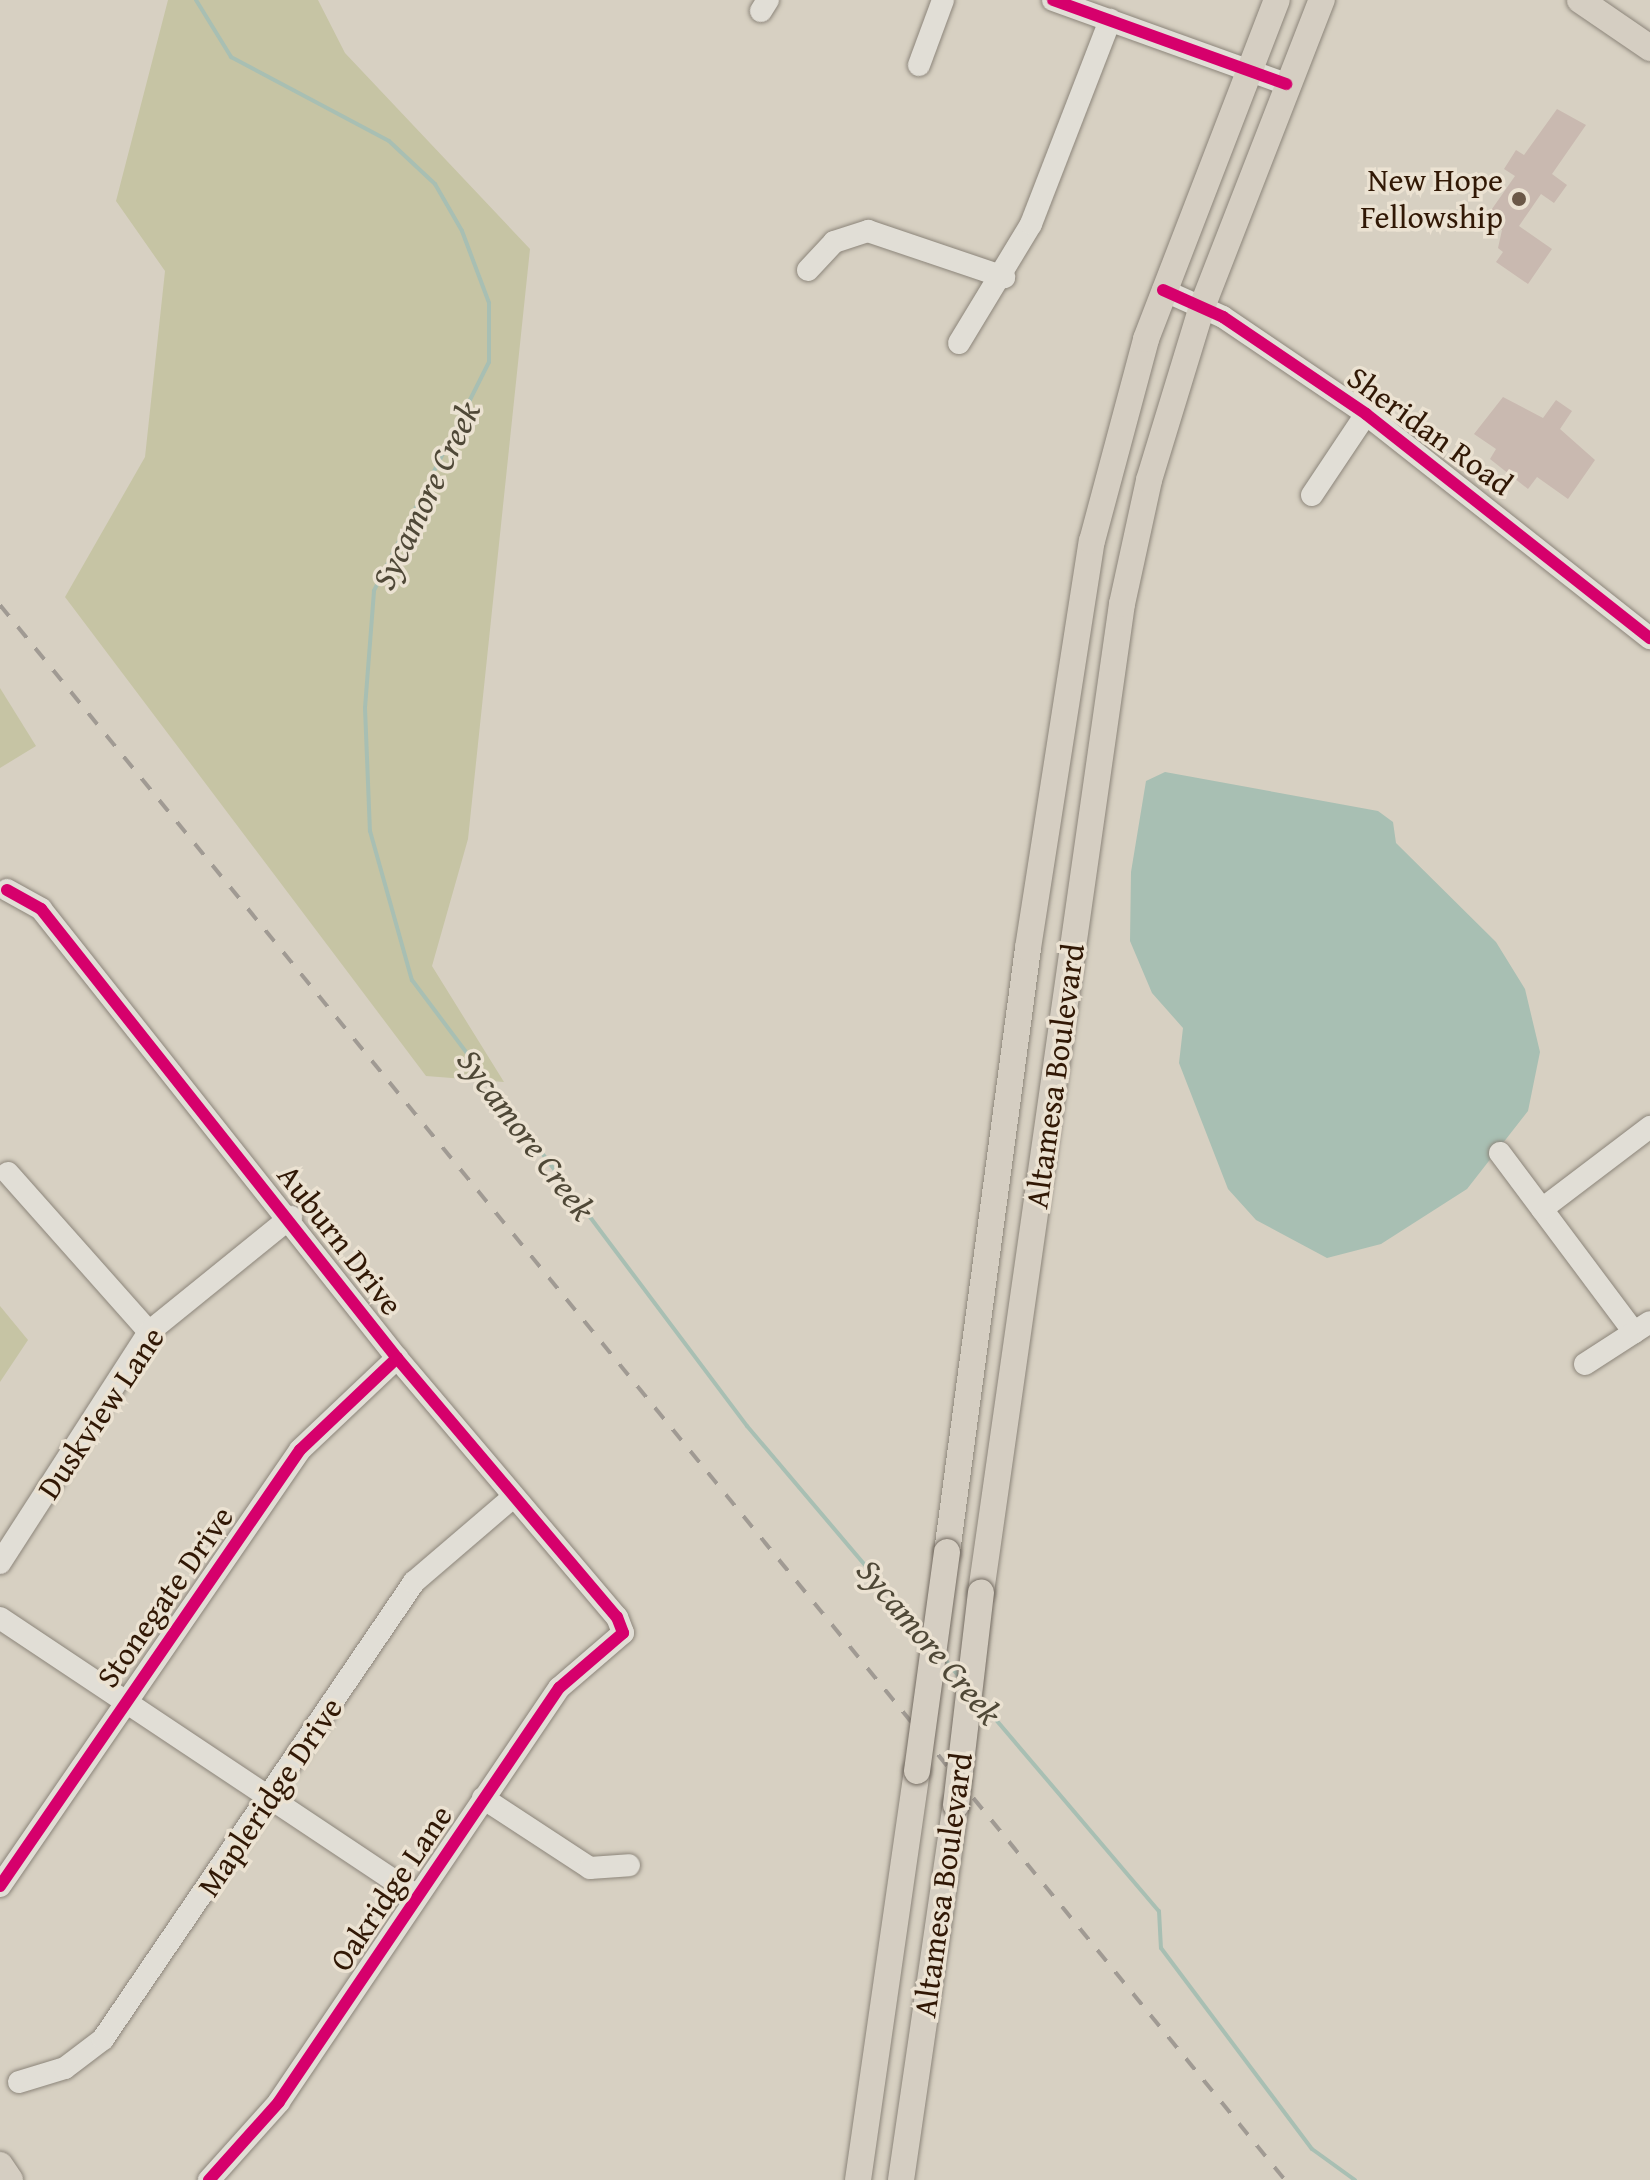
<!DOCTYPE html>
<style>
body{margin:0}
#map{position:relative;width:1650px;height:2180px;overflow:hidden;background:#d7d0c2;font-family:"Gentium Book Plus",serif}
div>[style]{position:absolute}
.green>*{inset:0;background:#c6c4a4}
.water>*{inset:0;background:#a8bfb3}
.stream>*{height:4px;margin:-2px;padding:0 2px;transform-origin:2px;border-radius:2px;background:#a8bfb3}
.building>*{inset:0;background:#c9b9b0}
.roads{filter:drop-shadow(0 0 2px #8c857a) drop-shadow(0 0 2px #8c857a)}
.minor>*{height:22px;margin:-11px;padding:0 11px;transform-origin:11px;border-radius:11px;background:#e1ded6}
.major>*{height:26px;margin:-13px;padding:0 13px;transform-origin:13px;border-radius:13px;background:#d5cec2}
.rail>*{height:4px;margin-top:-2px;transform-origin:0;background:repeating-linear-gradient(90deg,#a09a93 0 14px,transparent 0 28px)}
.bridges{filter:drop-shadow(0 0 2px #746c62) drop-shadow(0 0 2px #746c62)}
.major-bridge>*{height:26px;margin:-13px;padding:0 13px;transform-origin:13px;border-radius:13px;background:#d5cec2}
.cycleway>*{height:12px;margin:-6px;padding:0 6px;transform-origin:6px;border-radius:6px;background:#d6006c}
.dots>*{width:22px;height:22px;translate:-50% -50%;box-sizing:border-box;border:4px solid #ebe2d2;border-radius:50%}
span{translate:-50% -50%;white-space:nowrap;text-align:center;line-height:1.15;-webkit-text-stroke:7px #ebe2d2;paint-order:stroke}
.poi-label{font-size:32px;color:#311805}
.right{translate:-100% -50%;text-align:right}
.street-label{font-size:32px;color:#311805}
.water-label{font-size:34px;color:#4f4837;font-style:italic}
</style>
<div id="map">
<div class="green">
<i style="clip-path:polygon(168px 0,318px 0,345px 53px,530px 249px,468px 839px,432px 966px,504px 1082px,426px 1076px,65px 597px,145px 457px,165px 271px,116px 201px)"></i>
<i style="clip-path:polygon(0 688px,36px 746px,0 768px)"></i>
<i style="clip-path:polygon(0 1306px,28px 1340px,0 1382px)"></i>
</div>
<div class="water">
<i style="clip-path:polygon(1165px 772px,1378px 811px,1393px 822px,1396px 843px,1496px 942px,1525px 989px,1540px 1052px,1528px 1111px,1467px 1189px,1381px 1244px,1327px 1258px,1256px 1220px,1228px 1189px,1179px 1063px,1183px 1028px,1152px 993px,1130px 941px,1131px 872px,1146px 781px)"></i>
</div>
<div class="stream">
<i style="left:196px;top:0;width:67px;rotate:58.4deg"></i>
<i style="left:231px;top:57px;width:179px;rotate:28deg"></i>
<i style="left:389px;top:141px;width:63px;rotate:43.1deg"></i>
<i style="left:435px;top:184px;width:54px;rotate:60.1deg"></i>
<i style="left:462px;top:231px;width:77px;rotate:69.4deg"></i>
<i style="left:489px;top:303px;width:59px;rotate:90deg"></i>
<i style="left:489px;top:362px;width:256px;rotate:116.7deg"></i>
<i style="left:374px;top:591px;width:117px;rotate:94.4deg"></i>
<i style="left:365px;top:708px;width:123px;rotate:87.7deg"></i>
<i style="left:370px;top:831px;width:155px;rotate:74.3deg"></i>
<i style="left:412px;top:980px;width:558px;rotate:53.09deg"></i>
<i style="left:747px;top:1426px;width:275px;rotate:49.7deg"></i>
<i style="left:944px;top:1658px;width:27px;rotate:51deg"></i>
<i style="left:980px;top:1701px;width:276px;rotate:49.6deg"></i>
<i style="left:1159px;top:1911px;width:37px;rotate:87deg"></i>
<i style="left:1161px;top:1948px;width:251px;rotate:53.1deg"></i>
<i style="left:1312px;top:2149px;width:53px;rotate:35.8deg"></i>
</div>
<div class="building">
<i style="clip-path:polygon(1557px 109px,1586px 125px,1552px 174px,1567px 185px,1554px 203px,1541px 194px,1519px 226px,1552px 249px,1528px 284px,1496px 262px,1503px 252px,1498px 248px,1502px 230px,1485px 219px,1515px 176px,1504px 169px,1516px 150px,1524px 155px)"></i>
<i style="clip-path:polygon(1503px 397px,1543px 418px,1556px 400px,1572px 411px,1560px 429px,1595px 460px,1568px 499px,1537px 477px,1528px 489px,1490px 459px,1496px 449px,1474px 434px)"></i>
</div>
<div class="roads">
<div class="minor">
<i style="left:1053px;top:0;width:248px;rotate:19.8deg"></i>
<i style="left:761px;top:11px;width:13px;rotate:-58deg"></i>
<i style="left:919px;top:65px;width:69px;rotate:-69.7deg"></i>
<i style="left:808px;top:270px;width:38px;rotate:-47deg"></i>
<i style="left:834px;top:242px;width:36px;rotate:-18deg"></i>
<i style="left:868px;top:231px;width:144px;rotate:18.7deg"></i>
<i style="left:1163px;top:290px;width:66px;rotate:24.2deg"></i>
<i style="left:1223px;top:317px;width:173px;rotate:34.1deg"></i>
<i style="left:1366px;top:414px;width:362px;rotate:38.3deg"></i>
<i style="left:959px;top:343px;width:139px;rotate:-58.8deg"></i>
<i style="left:1031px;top:224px;width:219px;rotate:-68.8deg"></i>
<i style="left:1312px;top:495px;width:97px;rotate:-56.3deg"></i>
<i style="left:7px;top:890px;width:39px;rotate:29deg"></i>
<i style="left:41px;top:909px;width:573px;rotate:51.59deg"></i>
<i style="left:397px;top:1358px;width:340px;rotate:49.7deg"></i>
<i style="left:617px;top:1617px;width:17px;rotate:69deg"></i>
<i style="left:623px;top:1633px;width:84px;rotate:139.3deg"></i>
<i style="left:559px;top:1688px;width:500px;rotate:124.1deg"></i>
<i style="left:279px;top:2102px;width:105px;rotate:131.9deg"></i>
<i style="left:1500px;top:1153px;width:224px;rotate:53.2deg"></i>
<i style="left:8px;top:1173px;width:213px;rotate:48.4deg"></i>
<i style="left:1542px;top:1209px;width:136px;rotate:-37.2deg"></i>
<i style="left:1585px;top:1364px;width:77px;rotate:-32.9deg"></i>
<i style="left:0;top:1563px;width:275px;rotate:-57.2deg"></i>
<i style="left:149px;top:1332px;width:183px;rotate:-39deg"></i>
<i style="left:0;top:1618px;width:501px;rotate:33.69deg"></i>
<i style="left:483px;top:1798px;width:128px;rotate:33.2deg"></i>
<i style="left:590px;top:1868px;width:39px;rotate:-4deg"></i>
<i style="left:0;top:1886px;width:529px;rotate:-55.47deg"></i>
<i style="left:300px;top:1450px;width:134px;rotate:-43.5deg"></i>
<i style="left:19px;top:2082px;width:48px;rotate:-16.9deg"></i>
<i style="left:65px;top:2068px;width:48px;rotate:-37.3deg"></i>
<i style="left:103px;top:2039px;width:553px;rotate:-55.76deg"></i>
<i style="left:414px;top:1582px;width:130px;rotate:-40.6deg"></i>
</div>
<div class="major">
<i style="left:1580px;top:0;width:85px;rotate:34.4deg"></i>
<i style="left:947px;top:1552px;width:609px;rotate:-82.36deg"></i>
<i style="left:1028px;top:948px;width:412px;rotate:-81.1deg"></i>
<i style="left:1092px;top:541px;width:209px;rotate:-75deg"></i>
<i style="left:1146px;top:339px;width:363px;rotate:-68.9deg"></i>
<i style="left:981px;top:1592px;width:998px;rotate:-81.88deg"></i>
<i style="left:1122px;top:604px;width:127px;rotate:-77.7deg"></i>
<i style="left:1149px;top:480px;width:181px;rotate:-73deg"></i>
<i style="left:1202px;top:307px;width:330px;rotate:-68.7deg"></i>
<i style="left:0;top:2165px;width:18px;rotate:56deg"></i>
<i style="left:858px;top:2180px;width:413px;rotate:-81.8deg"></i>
<i style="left:901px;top:2180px;width:379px;rotate:-81.7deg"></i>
</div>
</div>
<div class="rail">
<i style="left:0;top:605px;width:2033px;rotate:50.79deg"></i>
</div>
<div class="bridges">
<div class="major-bridge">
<i style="left:917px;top:1771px;width:221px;rotate:-82.2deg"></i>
<i style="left:956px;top:1805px;width:214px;rotate:-83.3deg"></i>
</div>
</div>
<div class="cycleway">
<i style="left:1053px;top:0;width:248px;rotate:19.8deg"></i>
<i style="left:1163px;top:290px;width:66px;rotate:24.2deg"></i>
<i style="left:1223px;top:317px;width:173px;rotate:34.1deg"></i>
<i style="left:1366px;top:414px;width:362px;rotate:38.3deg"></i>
<i style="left:7px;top:890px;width:39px;rotate:29deg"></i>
<i style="left:41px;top:909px;width:573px;rotate:51.59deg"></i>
<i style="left:397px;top:1358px;width:340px;rotate:49.7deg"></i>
<i style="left:617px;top:1617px;width:17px;rotate:69deg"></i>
<i style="left:623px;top:1633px;width:84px;rotate:139.3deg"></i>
<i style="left:559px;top:1688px;width:500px;rotate:124.1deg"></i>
<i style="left:279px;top:2102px;width:105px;rotate:131.9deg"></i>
<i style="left:0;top:1886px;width:529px;rotate:-55.47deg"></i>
<i style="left:300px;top:1450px;width:134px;rotate:-43.5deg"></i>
</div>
<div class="dots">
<i style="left:1519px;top:199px;background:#6b5847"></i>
</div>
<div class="poi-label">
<span class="right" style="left:1503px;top:199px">New Hope<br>Fellowship</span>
</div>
<div class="street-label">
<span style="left:1430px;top:431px;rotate:36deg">Sheridan Road</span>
<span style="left:1055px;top:1076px;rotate:-82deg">Altamesa Boulevard</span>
<span style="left:340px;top:1240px;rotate:52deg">Auburn Drive</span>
<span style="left:101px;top:1413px;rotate:-56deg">Duskview Lane</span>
<span style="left:165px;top:1597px;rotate:-55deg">Stonegate Drive</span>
<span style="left:270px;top:1797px;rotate:-56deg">Mapleridge Drive</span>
<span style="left:943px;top:1885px;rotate:-82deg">Altamesa Boulevard</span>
<span style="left:391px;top:1888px;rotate:-56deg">Oakridge Lane</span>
</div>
<div class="water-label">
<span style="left:425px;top:495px;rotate:-64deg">Sycamore Creek</span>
<span style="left:527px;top:1134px;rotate:53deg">Sycamore Creek</span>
<span style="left:930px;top:1641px;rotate:50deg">Sycamore Creek</span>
</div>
</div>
